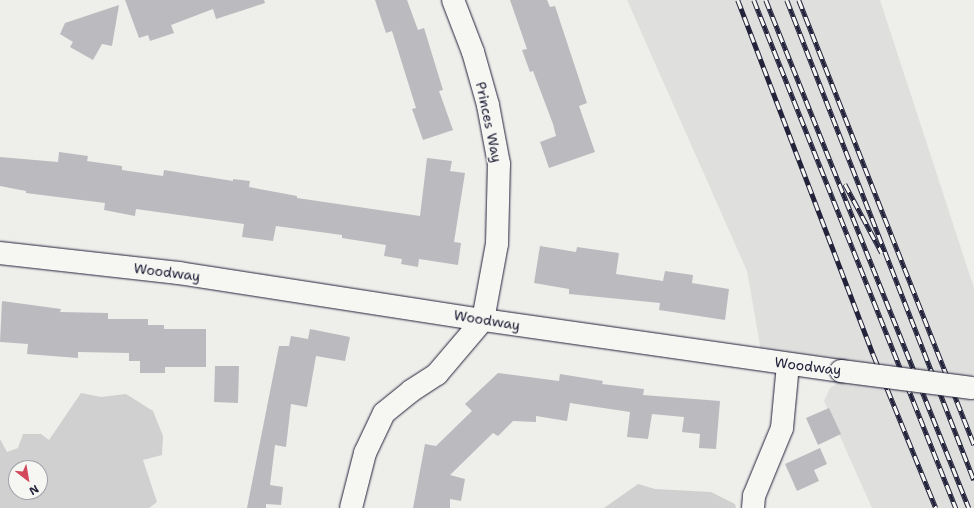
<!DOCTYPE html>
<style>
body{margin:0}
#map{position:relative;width:974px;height:508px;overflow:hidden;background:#eeeeeb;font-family:"Shantell Sans",sans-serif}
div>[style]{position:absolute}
.built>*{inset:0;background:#dfdfde}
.green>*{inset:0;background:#d0d0d1}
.building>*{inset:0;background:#bbbbbf}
.roads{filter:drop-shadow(0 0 1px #22223b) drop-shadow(0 0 1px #22223b)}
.minor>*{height:22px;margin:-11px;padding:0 11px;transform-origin:11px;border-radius:11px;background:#f6f6f2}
.rail>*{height:4.5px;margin-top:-2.25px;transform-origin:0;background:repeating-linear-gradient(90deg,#f6f6f2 0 9px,#22223b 0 18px);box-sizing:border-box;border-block:1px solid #22223b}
.bridges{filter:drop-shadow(0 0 1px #22223b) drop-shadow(0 0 1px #22223b)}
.minor-bridge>*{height:22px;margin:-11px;padding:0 11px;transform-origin:11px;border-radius:11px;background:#f6f6f2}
span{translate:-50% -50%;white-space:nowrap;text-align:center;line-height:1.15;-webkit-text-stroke:3px #f6f6f2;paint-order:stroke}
.street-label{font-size:14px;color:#22223b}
.north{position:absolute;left:8px;top:460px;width:40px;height:40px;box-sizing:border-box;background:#f6f6f2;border:1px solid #a1a1a9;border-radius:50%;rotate:149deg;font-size:11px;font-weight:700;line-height:16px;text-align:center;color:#22223b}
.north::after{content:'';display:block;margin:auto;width:14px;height:18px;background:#d1495b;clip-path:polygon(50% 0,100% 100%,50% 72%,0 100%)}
</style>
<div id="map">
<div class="built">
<i style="clip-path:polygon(627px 0,880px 0,974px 288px,974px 373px,970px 380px,761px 351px,747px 271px)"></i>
<i style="clip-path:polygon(844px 379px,974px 397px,974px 508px,872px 508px,824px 401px,830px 388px)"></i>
</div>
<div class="green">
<i style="clip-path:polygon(evenodd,81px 393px,101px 397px,126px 394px,153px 411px,163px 436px,162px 455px,143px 460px,157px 502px,149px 508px,0 508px,0 439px,7px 452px,18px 448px,23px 434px,41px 434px,49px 440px,81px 393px,16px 468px,40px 468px,40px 492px,16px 492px,16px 468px)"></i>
<i style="clip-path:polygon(638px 484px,655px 489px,711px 492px,735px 504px,736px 508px,604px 508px)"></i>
</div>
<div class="building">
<i style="clip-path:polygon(125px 0,264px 0,265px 3px,216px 19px,213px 9px,171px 25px,174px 33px,150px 41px,148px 35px,139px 38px)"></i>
<i style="clip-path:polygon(375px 0,407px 0,418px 30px,424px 28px,443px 90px,439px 91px,453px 130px,423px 140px,412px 109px,416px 108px,392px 31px,386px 33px)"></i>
<i style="clip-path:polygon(510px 0,547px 0,550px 7px,555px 6px,587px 103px,579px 106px,595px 152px,549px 168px,540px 142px,556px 136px,553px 124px,533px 71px,530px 72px,522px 50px,527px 49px)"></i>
<i style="clip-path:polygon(119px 5px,112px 46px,102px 44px,93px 60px,70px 47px,73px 42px,60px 34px,65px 23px)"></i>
<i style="clip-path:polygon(59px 152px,88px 156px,87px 161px,122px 166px,122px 170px,163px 176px,164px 170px,233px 181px,233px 179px,250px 181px,249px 187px,297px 196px,297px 198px,420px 216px,427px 158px,452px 161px,450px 171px,465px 173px,454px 242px,461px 243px,458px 265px,419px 259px,418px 267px,401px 264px,402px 259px,384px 256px,386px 245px,342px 238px,342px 235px,276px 226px,273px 241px,242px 237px,244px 224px,136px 209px,135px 216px,104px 210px,105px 203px,26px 193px,26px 191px,0 186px,0 157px,58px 162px)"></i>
<i style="clip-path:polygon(540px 246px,576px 252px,577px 247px,619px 253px,616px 274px,663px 281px,665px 271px,693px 275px,692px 283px,729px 289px,725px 320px,659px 310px,660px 303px,569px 294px,569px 289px,534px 283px)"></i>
<i style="clip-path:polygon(2px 301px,61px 309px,60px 312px,108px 313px,108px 319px,148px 319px,148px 325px,164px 325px,164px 329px,206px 329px,206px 367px,165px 367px,165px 373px,140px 373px,140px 361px,129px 361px,129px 353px,78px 352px,78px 358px,27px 354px,28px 344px,0 342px)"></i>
<i style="clip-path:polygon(310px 329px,350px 337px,345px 361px,316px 356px,307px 407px,291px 404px,286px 447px,275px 445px,270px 485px,283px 487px,281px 505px,266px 504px,266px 508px,247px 508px,279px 346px,289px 346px,291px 336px,308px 339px)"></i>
<i style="clip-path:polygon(215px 366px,239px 366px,238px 403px,214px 402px)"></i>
<i style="clip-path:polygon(498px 373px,559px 381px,560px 374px,603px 381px,602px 384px,644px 389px,643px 395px,720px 401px,716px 449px,699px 448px,700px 434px,682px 432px,684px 417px,652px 414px,648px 439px,627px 437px,630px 412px,570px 403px,567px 421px,536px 416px,536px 422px,513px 421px,498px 436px,493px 433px,450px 475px,465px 479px,461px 501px,450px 499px,450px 508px,413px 508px,425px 444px,436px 446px,472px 411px,465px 404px)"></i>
<i style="clip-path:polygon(829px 408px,841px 434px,818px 445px,806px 418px)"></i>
<i style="clip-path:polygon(820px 448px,827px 464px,814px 470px,819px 481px,797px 491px,785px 464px)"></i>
</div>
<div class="roads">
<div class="minor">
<i style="left:0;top:253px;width:180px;rotate:6.4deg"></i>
<i style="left:179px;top:273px;width:308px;rotate:8.8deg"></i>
<i style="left:483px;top:320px;width:362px;rotate:8.1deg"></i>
<i style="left:351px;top:508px;width:57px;rotate:-75.7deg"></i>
<i style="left:365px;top:453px;width:44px;rotate:-64.6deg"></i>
<i style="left:384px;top:413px;width:35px;rotate:-39deg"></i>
<i style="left:411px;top:391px;width:31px;rotate:-33deg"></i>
<i style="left:437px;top:374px;width:71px;rotate:-49.6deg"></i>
<i style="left:483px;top:320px;width:77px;rotate:-79.6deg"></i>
<i style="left:497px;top:244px;width:80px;rotate:-88.6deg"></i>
<i style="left:499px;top:164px;width:60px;rotate:-100.6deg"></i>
<i style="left:488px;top:105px;width:55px;rotate:-105.8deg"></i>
<i style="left:473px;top:52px;width:56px;rotate:-111deg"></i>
<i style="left:753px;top:508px;width:12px;rotate:-85deg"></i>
<i style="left:754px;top:496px;width:74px;rotate:-67.6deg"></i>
<i style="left:782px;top:428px;width:64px;rotate:-84.6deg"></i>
</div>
</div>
<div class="rail">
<i style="left:738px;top:0;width:381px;rotate:69.1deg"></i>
<i style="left:874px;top:356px;width:164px;rotate:67.8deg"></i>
<i style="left:754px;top:0;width:547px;rotate:68.32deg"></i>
<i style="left:766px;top:0;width:547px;rotate:68.22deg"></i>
<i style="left:787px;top:0;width:515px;rotate:68.71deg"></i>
<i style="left:799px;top:0;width:478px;rotate:68.5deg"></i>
<i style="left:845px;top:184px;width:78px;rotate:61.8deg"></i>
</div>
<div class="bridges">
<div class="minor-bridge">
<i style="left:841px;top:371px;width:132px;rotate:7.4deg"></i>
</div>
</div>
<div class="street-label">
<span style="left:489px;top:122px;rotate:78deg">Princes Way</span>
<span style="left:167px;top:272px;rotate:7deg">Woodway</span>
<span style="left:487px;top:320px;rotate:9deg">Woodway</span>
<span style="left:808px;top:366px;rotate:7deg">Woodway</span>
</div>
<div class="north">N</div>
</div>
